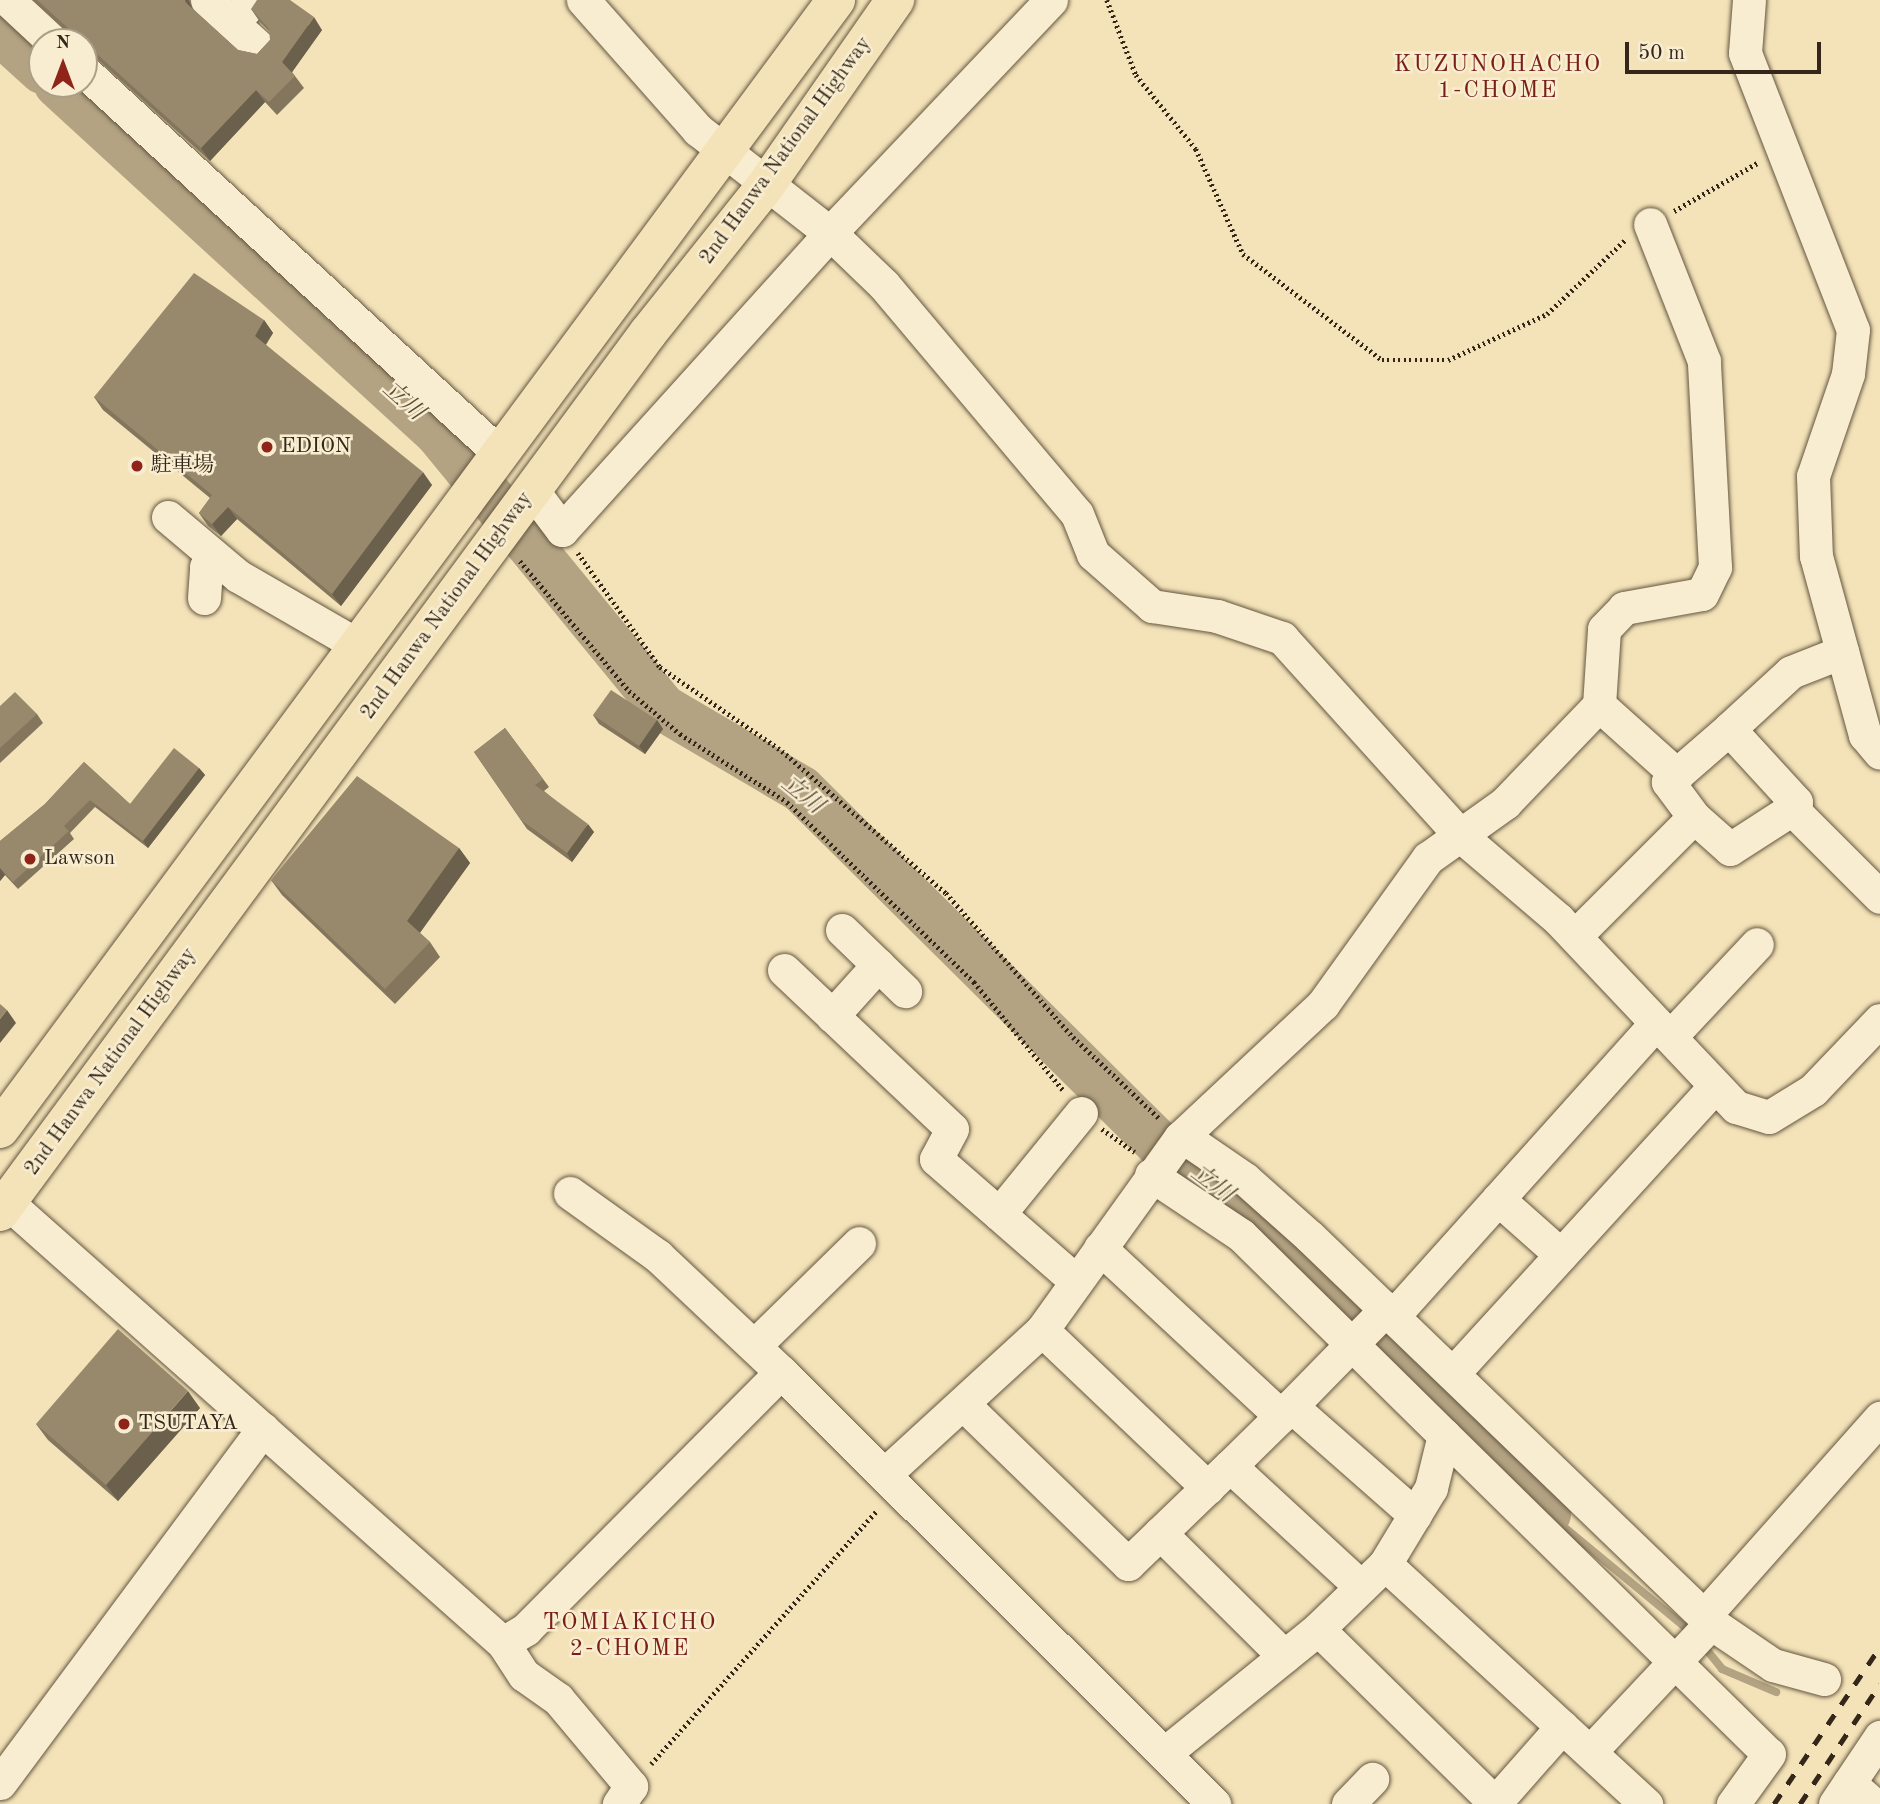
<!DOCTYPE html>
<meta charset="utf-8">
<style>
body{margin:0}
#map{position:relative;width:1880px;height:1804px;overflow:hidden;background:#f4e3b8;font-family:"Old Standard TT","Noto Serif JP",serif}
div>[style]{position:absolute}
.stream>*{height:8px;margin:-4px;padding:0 4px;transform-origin:4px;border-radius:4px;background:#b3a382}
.river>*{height:47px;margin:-23.5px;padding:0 23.5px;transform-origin:23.5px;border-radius:23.5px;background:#b3a382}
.path>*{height:4.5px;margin-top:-2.25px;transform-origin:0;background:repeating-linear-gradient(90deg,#342719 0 2px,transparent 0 5.5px)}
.roads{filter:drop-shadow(0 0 2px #645641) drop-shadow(0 0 2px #645641)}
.minor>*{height:33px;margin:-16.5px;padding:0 16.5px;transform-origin:16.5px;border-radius:16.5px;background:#f8edd1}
.highway>*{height:38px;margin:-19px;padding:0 19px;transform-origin:19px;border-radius:19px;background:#f4e3b8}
.rail>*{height:5px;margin-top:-2.5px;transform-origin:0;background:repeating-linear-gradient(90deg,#342719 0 12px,transparent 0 24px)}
.wall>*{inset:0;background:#83765d}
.shaded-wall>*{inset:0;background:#6a604c}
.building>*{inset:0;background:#98896c}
.dots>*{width:19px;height:19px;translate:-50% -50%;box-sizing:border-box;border:4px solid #f8edd1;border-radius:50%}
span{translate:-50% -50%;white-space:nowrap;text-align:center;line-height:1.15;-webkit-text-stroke:5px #f8edd1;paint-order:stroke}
.street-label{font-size:21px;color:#342719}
.poi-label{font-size:21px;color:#342719}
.left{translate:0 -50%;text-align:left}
.neighbourhood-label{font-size:23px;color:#7a1f14;letter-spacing:2px}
.water-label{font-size:23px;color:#5a4c38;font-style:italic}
.north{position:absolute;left:28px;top:28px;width:70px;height:70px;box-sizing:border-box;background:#f8edd1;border:2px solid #aa9e87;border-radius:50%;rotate:0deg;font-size:19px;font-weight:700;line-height:28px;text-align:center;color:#342719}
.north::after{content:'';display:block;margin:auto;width:24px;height:32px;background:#8f2418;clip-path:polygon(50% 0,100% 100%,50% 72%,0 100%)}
.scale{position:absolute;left:1625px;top:42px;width:196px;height:32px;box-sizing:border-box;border:4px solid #342719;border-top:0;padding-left:9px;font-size:21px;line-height:24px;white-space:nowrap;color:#342719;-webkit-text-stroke:5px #f8edd1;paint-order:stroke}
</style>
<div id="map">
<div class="stream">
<i style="left:1547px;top:1513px;width:187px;rotate:39.6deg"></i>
<i style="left:1702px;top:1644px;width:32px;rotate:51deg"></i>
<i style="left:1722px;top:1669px;width:59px;rotate:23.1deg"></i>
</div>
<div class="river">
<i style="left:0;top:32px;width:57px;rotate:42.1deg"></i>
<i style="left:57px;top:84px;width:517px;rotate:42.49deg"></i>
<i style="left:438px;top:433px;width:354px;rotate:50.7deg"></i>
<i style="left:662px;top:707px;width:161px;rotate:30.5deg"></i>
<i style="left:801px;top:789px;width:514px;rotate:44.76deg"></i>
<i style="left:1166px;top:1151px;width:73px;rotate:33.9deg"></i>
<i style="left:1227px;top:1192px;width:291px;rotate:43.7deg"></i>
<i style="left:1437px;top:1393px;width:163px;rotate:47.5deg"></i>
</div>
<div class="path">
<i style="left:1107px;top:0;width:80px;rotate:68.9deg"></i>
<i style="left:1136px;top:75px;width:95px;rotate:51deg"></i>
<i style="left:1196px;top:149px;width:115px;rotate:65.9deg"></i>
<i style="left:1243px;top:254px;width:175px;rotate:37.3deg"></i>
<i style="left:1382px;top:360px;width:66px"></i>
<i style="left:1448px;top:360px;width:109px;rotate:-24.9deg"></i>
<i style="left:1547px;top:314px;width:110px;rotate:-43.5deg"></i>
<i style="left:1674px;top:211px;width:96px;rotate:-30deg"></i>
<i style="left:578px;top:553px;width:140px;rotate:54.3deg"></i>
<i style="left:660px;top:667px;width:148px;rotate:34.5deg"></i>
<i style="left:782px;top:751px;width:217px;rotate:40.9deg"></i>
<i style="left:946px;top:893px;width:192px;rotate:48.6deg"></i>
<i style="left:1073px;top:1037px;width:120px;rotate:43.3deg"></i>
<i style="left:520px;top:561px;width:170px;rotate:50deg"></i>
<i style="left:629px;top:691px;width:67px;rotate:40.1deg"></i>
<i style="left:680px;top:734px;width:127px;rotate:32.4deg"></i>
<i style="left:787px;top:802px;width:260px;rotate:43.9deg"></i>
<i style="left:974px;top:982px;width:141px;rotate:50.5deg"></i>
<i style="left:1102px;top:1129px;width:40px;rotate:34.9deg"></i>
<i style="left:651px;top:1764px;width:341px;rotate:-48.3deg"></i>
</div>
<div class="roads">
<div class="minor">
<i style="left:8px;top:0;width:62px;rotate:43deg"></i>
<i style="left:207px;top:0;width:72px;rotate:42.2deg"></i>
<i style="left:583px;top:0;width:174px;rotate:48.5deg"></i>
<i style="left:698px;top:130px;width:167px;rotate:38deg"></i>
<i style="left:830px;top:233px;width:321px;rotate:-46.5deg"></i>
<i style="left:1749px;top:0;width:53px;rotate:94.3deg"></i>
<i style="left:1745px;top:53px;width:297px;rotate:68.7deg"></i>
<i style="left:1853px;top:330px;width:44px;rotate:96.5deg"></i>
<i style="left:1848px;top:374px;width:108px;rotate:108.9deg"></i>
<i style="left:1813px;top:476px;width:80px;rotate:87.9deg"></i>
<i style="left:1816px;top:556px;width:186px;rotate:74.7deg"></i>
<i style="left:1865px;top:735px;width:23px;rotate:50deg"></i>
<i style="left:233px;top:23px;width:30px;rotate:-49deg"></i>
<i style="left:84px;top:71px;width:565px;rotate:42.63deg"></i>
<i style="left:532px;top:490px;width:50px;rotate:53.1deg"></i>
<i style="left:562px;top:530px;width:400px;rotate:-47.9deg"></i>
<i style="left:830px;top:233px;width:75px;rotate:43.9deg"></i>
<i style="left:884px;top:285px;width:299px;rotate:49.9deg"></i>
<i style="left:1077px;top:514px;width:43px;rotate:68.2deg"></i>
<i style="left:1093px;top:554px;width:79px;rotate:41.4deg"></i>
<i style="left:1152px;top:606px;width:66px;rotate:8.7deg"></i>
<i style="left:1217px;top:616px;width:69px;rotate:18.7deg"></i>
<i style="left:1282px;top:638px;width:268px;rotate:47.9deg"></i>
<i style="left:1462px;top:837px;width:126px;rotate:40.5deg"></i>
<i style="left:1558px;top:919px;width:259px;rotate:46.6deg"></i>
<i style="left:1736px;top:1107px;width:34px;rotate:17deg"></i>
<i style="left:1769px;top:1117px;width:52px;rotate:-31.5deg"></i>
<i style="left:1813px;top:1090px;width:97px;rotate:-46.3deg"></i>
<i style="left:168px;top:517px;width:92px;rotate:40.1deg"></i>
<i style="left:238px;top:576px;width:140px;rotate:30deg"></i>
<i style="left:204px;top:598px;width:31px;rotate:-86deg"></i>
<i style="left:206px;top:567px;width:13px;rotate:-51deg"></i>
<i style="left:1599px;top:705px;width:105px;rotate:41.9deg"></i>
<i style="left:1729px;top:729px;width:84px;rotate:-42.6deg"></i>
<i style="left:1791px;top:672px;width:55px;rotate:-21.4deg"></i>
<i style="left:1694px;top:817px;width:44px;rotate:-126.6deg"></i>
<i style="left:1668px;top:782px;width:81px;rotate:-41deg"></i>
<i style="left:1729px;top:729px;width:99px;rotate:47.5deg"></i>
<i style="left:1796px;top:802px;width:8px;rotate:120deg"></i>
<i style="left:842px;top:930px;width:88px;rotate:44.1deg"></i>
<i style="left:1575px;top:936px;width:168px;rotate:-45deg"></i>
<i style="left:1694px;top:817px;width:48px;rotate:41.6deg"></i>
<i style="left:1730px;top:849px;width:74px;rotate:-32.8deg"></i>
<i style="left:1792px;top:809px;width:124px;rotate:45deg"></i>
<i style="left:784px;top:970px;width:231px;rotate:43.4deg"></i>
<i style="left:952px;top:1129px;width:34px;rotate:118deg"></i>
<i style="left:936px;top:1159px;width:186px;rotate:41.1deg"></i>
<i style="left:832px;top:1016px;width:69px;rotate:-48deg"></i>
<i style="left:1670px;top:1037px;width:127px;rotate:-46.9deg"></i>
<i style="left:1182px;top:1136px;width:76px;rotate:34.3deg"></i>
<i style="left:1245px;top:1179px;width:86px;rotate:41.7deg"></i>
<i style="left:1309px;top:1236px;width:558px;rotate:43.91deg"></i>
<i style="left:1711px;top:1623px;width:177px;rotate:133.2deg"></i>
<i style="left:1151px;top:1175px;width:108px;rotate:33.7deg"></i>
<i style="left:1241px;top:1235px;width:285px;rotate:44.6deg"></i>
<i style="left:1444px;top:1435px;width:55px;rotate:103.8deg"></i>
<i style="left:1431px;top:1488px;width:89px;rotate:121.2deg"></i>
<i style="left:1385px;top:1564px;width:93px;rotate:135.9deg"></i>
<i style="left:1318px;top:1629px;width:196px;rotate:141deg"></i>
<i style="left:570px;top:1193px;width:108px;rotate:35.6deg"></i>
<i style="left:658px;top:1256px;width:169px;rotate:43.3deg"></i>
<i style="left:0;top:1196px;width:673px;rotate:41.63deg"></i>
<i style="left:503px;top:1643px;width:27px;rotate:-31deg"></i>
<i style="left:526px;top:1629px;width:362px;rotate:-45.2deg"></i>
<i style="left:781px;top:1372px;width:612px;rotate:44.93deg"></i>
<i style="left:1498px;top:1199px;width:84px;rotate:41.6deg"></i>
<i style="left:999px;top:1214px;width:130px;rotate:-50.9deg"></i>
<i style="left:1100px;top:1248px;width:247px;rotate:42.9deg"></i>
<i style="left:1387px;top:1308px;width:137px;rotate:134.4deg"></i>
<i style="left:1291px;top:1406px;width:165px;rotate:41.3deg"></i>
<i style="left:1394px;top:1315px;width:392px;rotate:-48.1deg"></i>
<i style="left:1042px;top:1330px;width:229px;rotate:43.6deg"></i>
<i style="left:754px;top:1346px;width:147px;rotate:-44.4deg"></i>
<i style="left:1455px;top:1371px;width:386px;rotate:-47.6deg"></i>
<i style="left:963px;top:1404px;width:230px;rotate:44.1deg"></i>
<i style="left:1128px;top:1564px;width:141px;rotate:-43.9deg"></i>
<i style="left:1291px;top:1406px;width:86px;rotate:135.5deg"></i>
<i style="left:1230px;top:1466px;width:178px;rotate:42.7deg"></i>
<i style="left:1444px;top:1435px;width:455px;rotate:44.5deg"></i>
<i style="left:1769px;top:1754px;width:62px;rotate:125.8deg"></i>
<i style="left:886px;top:1473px;width:212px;rotate:-42.5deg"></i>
<i style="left:1042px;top:1330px;width:236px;rotate:-54.3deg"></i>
<i style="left:1180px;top:1138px;width:196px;rotate:-43.1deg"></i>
<i style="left:1323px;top:1004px;width:180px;rotate:-54.3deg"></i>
<i style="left:1428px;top:858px;width:95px;rotate:-35.5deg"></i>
<i style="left:1505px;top:803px;width:136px;rotate:-46.2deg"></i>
<i style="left:1599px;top:705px;width:76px;rotate:-86.2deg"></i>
<i style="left:1604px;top:629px;width:29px;rotate:-46deg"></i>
<i style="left:1624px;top:608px;width:79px;rotate:-10.2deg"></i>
<i style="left:1702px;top:594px;width:30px;rotate:-64deg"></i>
<i style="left:1715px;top:567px;width:206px;rotate:-93.1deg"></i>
<i style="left:1704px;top:361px;width:147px;rotate:-111.5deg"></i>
<i style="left:1160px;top:1533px;width:175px;rotate:44.8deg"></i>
<i style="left:1385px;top:1564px;width:355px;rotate:42.6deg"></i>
<i style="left:1704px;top:1616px;width:265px;rotate:-48.4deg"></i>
<i style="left:1711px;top:1623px;width:75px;rotate:34.1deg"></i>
<i style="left:1773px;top:1665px;width:53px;rotate:15.4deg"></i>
<i style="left:1318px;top:1629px;width:250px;rotate:44.5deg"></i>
<i style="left:503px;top:1643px;width:38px;rotate:57deg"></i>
<i style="left:524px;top:1675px;width:42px;rotate:35.2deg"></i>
<i style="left:558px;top:1699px;width:114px;rotate:50deg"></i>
<i style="left:631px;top:1786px;width:22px;rotate:124deg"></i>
<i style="left:0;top:1783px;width:441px;rotate:-53.4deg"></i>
<i style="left:1849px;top:1783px;width:32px;rotate:41deg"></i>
<i style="left:1348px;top:1804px;width:35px;rotate:-46deg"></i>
<i style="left:1494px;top:1804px;width:103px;rotate:-48.6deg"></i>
<i style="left:1835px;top:1804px;width:81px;rotate:-56.1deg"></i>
</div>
<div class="highway">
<i style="left:0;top:1129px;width:1405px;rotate:-53.48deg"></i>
<i style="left:0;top:1212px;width:1092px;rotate:-53.6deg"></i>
<i style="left:648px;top:333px;width:189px;rotate:-51.4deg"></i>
<i style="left:766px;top:185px;width:226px;rotate:-55.1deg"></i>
</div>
</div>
<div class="rail">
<i style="left:1774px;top:1804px;width:189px;rotate:-56deg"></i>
<i style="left:1800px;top:1804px;width:144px;rotate:-56.3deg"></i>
</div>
<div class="wall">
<i style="clip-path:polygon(32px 0,189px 0,192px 8px,238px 50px,257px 54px,270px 40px,270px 32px,260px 22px,251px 9px,322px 30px,292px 72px,304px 88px,277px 115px,265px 102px,210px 161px,84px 47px,84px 42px,78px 42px)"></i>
<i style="clip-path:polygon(264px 320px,273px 333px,266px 345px,432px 485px,341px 606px,237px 519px,221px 536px,208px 526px,199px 513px,210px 498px,103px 410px,94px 397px)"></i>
<i style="clip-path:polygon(0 706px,37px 714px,43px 723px,0 763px)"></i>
<i style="clip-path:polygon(593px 715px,657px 720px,663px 729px,645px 754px,599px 724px)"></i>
<i style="clip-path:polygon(505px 728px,549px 787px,544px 791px,594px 832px,572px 862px,527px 829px,474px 752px)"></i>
<i style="clip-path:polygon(84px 762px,130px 804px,199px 768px,205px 775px,148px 848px,95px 807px,70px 833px,74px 839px,18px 889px,5px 875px,0 881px,0 841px,45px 804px)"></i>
<i style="clip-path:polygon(459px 848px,470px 863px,420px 933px,430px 942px,440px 957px,395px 1004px,282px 895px,271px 880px)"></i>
<i style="clip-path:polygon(200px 1408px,118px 1501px,48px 1440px,36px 1424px)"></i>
</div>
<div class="shaded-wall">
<i style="clip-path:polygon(185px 0,189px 0,194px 14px)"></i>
<i style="clip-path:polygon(314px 17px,322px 30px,290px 75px,282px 62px)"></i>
<i style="clip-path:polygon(256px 90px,265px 102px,210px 161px,201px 148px)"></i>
<i style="clip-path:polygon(264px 320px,273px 333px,263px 348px,255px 336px)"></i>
<i style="clip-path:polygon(423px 472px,432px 485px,341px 606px,332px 594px)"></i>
<i style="clip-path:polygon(228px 507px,237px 519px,221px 536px,212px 524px)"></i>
<i style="clip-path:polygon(657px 720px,663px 729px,645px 754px,639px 746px)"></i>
<i style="clip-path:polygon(199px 768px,205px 775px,148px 848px,143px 841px)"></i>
<i style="clip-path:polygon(588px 824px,594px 832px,572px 862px,567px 853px)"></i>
<i style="clip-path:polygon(459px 848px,470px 863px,418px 935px,407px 921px)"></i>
<i style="clip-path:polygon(0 868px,5px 875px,0 881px)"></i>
<i style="clip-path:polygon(7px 1010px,16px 1023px,0 1043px,0 1019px)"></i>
<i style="clip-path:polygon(188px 1391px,200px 1408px,118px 1501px,106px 1485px)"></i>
</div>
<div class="building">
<i style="clip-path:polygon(37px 0,185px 0,185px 2px,238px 50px,257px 54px,270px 40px,269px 29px,251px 9px,257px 0,290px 0,314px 17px,282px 62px,295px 76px,269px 102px,256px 90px,201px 148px)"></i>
<i style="clip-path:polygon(194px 273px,264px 320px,255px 336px,423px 472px,332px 594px,228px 507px,212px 524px,199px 513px,212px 495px,94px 397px)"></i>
<i style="clip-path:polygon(611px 690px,657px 720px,639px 746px,593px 715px)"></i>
<i style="clip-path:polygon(15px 692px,37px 714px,0 748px,0 706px)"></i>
<i style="clip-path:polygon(505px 728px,543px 779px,535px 785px,588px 824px,567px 853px,521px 820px,474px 752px)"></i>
<i style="clip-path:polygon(174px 748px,199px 768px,143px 841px,90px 800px,64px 826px,69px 831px,13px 882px,0 868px,0 841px,45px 804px,84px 762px,130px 804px)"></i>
<i style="clip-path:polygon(357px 776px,459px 848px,407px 921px,430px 942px,385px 989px,271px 880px)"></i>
<i style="clip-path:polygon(0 1004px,7px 1010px,0 1019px)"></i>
<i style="clip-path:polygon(118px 1329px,188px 1391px,106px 1485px,36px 1424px)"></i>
</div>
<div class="dots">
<i style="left:267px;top:447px;background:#8f2418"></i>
<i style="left:137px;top:466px;background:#8f2418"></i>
<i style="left:30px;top:859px;background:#8f2418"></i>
<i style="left:124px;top:1424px;background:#8f2418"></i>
</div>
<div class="street-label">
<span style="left:786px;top:151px;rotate:-54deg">2nd Hanwa National Highway</span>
<span style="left:447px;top:606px;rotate:-54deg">2nd Hanwa National Highway</span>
<span style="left:111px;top:1062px;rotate:-54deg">2nd Hanwa National Highway</span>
</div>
<div class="poi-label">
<span class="left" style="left:281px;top:447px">EDION</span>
<span class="left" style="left:151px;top:466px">駐車場</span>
<span class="left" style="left:44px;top:859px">Lawson</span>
<span class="left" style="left:138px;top:1424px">TSUTAYA</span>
</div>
<div class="neighbourhood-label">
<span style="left:1498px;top:78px">KUZUNOHACHO<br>1-CHOME</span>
<span style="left:630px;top:1636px">TOMIAKICHO<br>2-CHOME</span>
</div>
<div class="water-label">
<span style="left:403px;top:401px;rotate:42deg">立川</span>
<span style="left:802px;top:795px;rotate:39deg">立川</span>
<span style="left:1212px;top:1184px;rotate:37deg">立川</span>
</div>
<div class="north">N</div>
<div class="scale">50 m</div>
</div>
